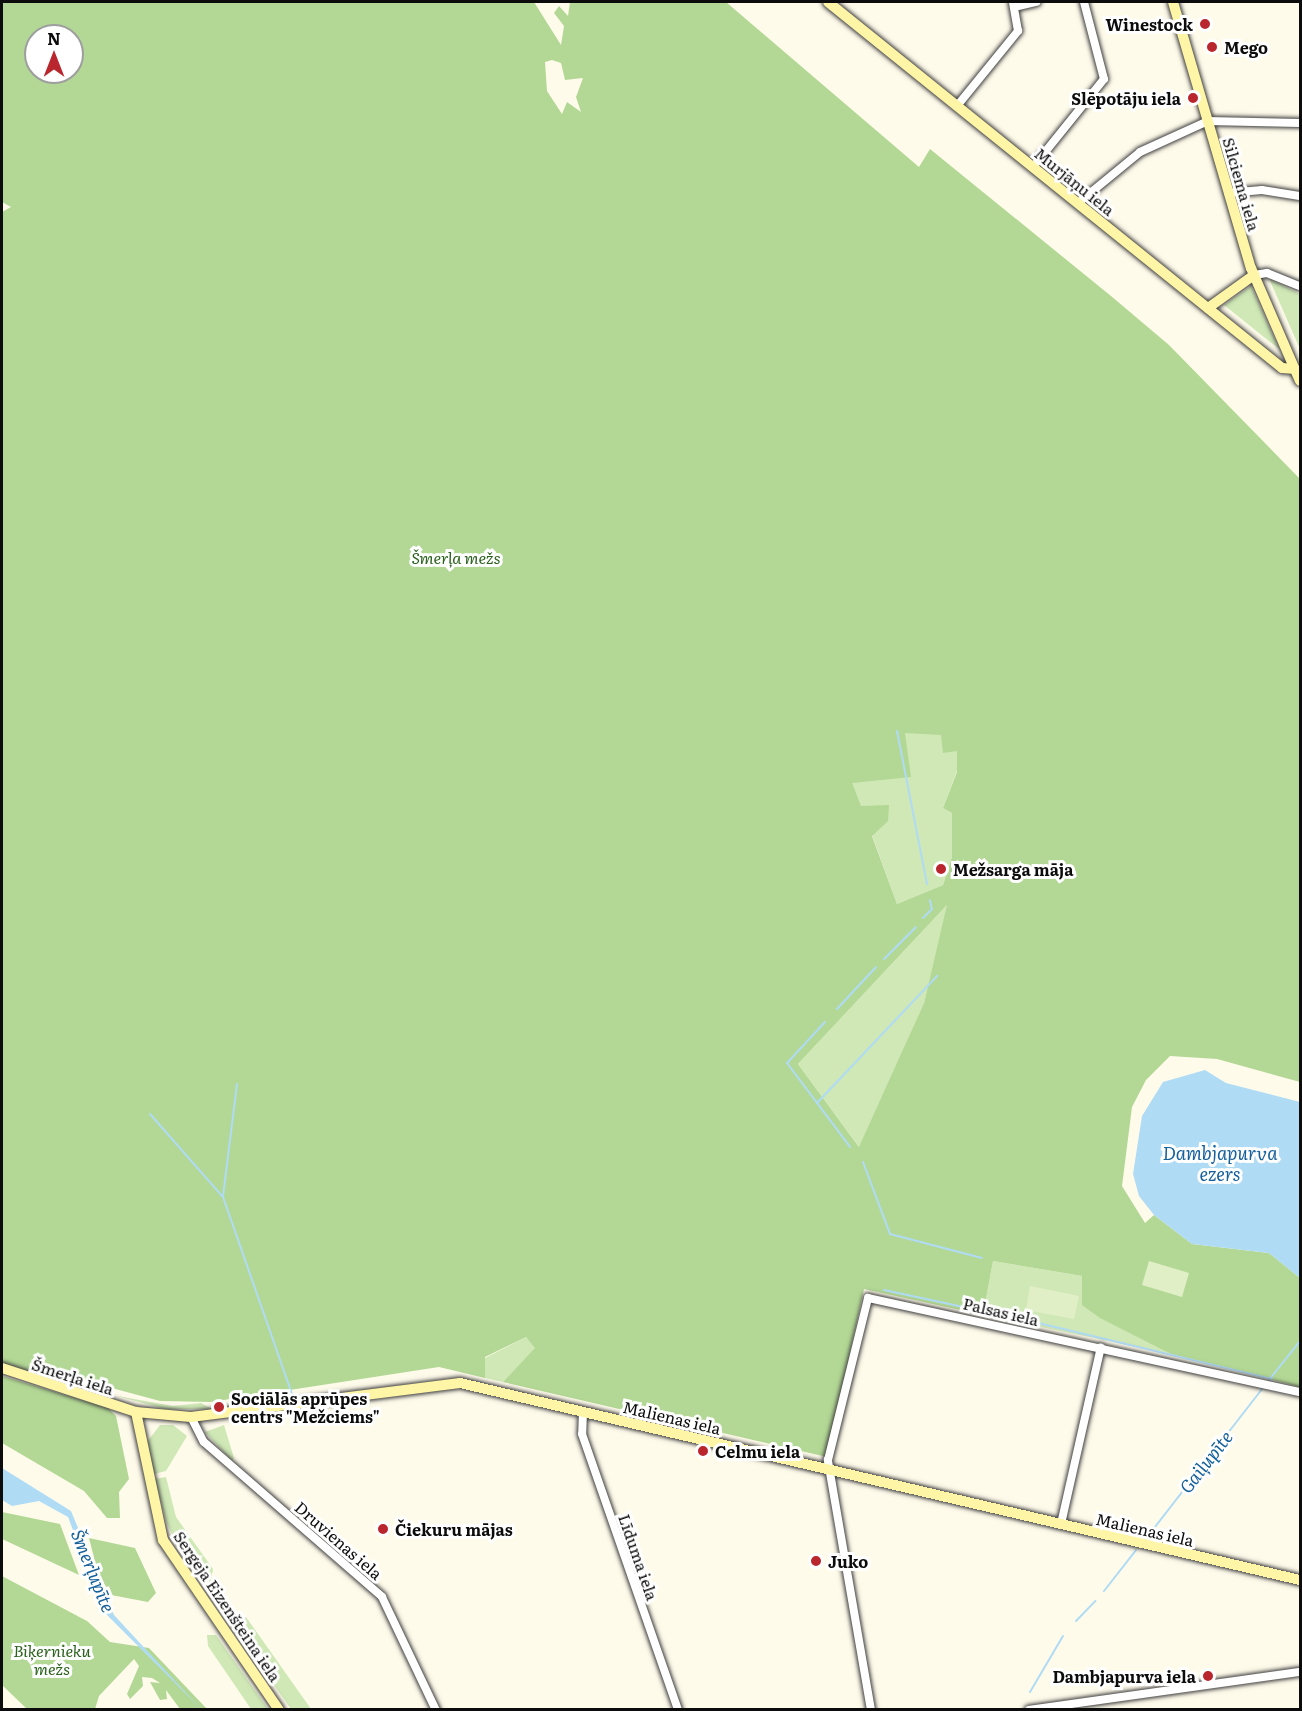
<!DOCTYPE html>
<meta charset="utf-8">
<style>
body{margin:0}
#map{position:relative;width:1302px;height:1711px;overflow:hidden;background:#fffbeb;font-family:Literata,serif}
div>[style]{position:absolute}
.green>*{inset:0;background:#cfe8b6}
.forest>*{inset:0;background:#b3d895}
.pitch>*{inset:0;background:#e1efc7}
.water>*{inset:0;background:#b0dbf5}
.stream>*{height:2px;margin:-1px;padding:0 1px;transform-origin:1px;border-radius:1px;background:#b0dbf5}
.roads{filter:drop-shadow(0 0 2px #3f3f3f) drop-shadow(0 0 2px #3f3f3f)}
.street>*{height:8px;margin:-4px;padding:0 4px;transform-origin:4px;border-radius:4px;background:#fff}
.secondary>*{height:10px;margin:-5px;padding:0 5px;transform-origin:5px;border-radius:5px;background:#fef5a7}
.dots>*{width:16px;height:16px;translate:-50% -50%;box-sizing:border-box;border:3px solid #fff;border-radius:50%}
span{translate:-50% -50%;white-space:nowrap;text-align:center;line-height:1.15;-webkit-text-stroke:6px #fff;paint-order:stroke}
.poi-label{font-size:16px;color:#0c0c0c;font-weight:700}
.right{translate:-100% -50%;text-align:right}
.left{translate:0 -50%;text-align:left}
.street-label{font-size:16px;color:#0c0c0c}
.park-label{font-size:16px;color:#2b621d;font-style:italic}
.water-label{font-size:18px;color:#17619b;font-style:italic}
.frame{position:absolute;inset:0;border:3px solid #0c0c0c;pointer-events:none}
.north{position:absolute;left:24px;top:24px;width:60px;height:60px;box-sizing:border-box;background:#fff;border:2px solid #9e9e9e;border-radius:50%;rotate:0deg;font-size:16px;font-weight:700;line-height:24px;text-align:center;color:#0c0c0c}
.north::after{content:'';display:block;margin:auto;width:21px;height:27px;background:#b9262d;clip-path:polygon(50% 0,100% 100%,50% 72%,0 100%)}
</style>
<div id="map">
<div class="green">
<i style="clip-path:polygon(1270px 279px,1300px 294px,1300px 349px,1271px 283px)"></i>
<i style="clip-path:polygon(1251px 286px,1279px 349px,1224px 305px)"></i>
<i style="clip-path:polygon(919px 699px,957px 750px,957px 771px,943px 808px,952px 813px,952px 857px,943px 885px,897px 904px,872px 835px,805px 809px)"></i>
<i style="clip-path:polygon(948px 904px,924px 1003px,860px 1148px,798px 1064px)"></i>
<i style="clip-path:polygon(993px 1261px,1082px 1276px,1083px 1305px,1171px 1354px,983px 1315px)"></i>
<i style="clip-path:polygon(526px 1337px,536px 1348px,503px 1382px,485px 1378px,485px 1358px)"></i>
<i style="clip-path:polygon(117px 1396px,173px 1406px,201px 1403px,212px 1409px,165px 1409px)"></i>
<i style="clip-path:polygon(160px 1425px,173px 1425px,187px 1436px,166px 1471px,154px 1474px,147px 1442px)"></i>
<i style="clip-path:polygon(224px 1425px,234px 1458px,232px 1461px,205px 1432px)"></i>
<i style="clip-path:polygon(166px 1477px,176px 1517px,213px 1569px,210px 1587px,186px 1562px,167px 1524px,155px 1479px)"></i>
<i style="clip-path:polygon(246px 1617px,311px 1709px,291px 1709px,238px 1635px,231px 1618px)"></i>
<i style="clip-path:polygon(207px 1635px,216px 1635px,268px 1709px,251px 1709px,208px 1646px)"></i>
</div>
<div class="forest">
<i style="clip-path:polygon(evenodd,2px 2px,534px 2px,561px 45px,564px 26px,554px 13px,559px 6px,568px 16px,570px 2px,726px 2px,919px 167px,930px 149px,1111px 296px,1169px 345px,1300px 479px,1300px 1082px,1217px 1059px,1170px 1056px,1146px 1080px,1132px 1107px,1122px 1186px,1145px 1223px,1154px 1215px,1192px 1244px,1269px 1253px,1300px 1278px,1300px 1387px,1171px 1354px,1100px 1318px,1082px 1305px,1082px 1276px,993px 1261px,983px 1315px,864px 1289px,827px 1457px,503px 1382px,535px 1348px,526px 1337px,485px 1357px,485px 1378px,439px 1367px,211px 1402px,160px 1401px,93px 1383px,90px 1391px,2px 1363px,2px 212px,11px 207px,2px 202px,2px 2px,36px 36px,72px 36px,72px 72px,36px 72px,36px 36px,2px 2px,552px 60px,561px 63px,565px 80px,583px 78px,576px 97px,581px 112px,567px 102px,562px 114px,547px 91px,545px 62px,552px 60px,2px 2px,905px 733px,941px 735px,943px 753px,957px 751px,957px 772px,943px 808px,952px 813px,952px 857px,943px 885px,897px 904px,872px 836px,888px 821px,889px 805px,861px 806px,852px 783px,911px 777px,905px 733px,2px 2px,947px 905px,924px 1003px,859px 1147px,798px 1064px,947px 905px)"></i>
<i style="clip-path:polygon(2px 1376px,108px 1408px,116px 1416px,129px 1479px,119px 1492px,120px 1518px,107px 1518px,84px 1491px,2px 1443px)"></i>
<i style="clip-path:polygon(2px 1512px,60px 1524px,79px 1575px,2px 1539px)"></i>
<i style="clip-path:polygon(89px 1538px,135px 1548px,156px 1593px,148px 1602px,111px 1595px,98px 1573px)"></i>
<i style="clip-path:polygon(2px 1576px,87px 1621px,110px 1642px,149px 1648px,207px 1709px,180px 1709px,166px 1690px,167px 1699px,160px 1700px,150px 1682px,160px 1683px,152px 1678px,142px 1677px,143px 1686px,130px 1699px,127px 1694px,139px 1666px,134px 1659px,99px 1696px,95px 1709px,27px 1709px,2px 1685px)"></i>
</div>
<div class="pitch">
<i style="clip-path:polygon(1149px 1261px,1189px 1273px,1182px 1297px,1142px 1285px)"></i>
<i style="clip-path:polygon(1030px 1286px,1079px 1296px,1074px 1319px,1026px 1310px)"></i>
</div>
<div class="water">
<i style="clip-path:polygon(1205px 1070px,1226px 1083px,1300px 1102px,1300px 1278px,1269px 1253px,1192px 1244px,1154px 1215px,1139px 1196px,1133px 1174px,1142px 1116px,1163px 1082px)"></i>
<i style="clip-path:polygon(2px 1468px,71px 1511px,114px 1615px,201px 1709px,104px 1612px,68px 1517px,39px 1501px,12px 1506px,2px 1500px)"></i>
</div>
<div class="stream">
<i style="left:897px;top:731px;width:156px;rotate:78.9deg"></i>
<i style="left:923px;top:918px;width:13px;rotate:-45deg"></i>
<i style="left:932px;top:909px;width:9px;rotate:-103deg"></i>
<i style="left:884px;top:959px;width:45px;rotate:-45deg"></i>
<i style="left:837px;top:1009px;width:57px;rotate:-47.1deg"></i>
<i style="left:825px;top:1022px;width:56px;rotate:132.8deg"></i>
<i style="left:787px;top:1063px;width:105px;rotate:53.1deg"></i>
<i style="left:237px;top:1084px;width:114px;rotate:97.1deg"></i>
<i style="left:223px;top:1197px;width:209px;rotate:70.7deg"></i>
<i style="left:817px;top:1103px;width:175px;rotate:-46.6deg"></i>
<i style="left:150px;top:1114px;width:111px;rotate:48.7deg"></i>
<i style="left:863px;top:1162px;width:77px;rotate:69.4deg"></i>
<i style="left:890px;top:1234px;width:95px;rotate:14.6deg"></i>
<i style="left:884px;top:1290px;width:143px;rotate:12.1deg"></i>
<i style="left:1030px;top:1321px;width:249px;rotate:13.5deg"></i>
<i style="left:1269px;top:1380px;width:50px;rotate:-51.5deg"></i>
<i style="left:1148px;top:1536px;width:187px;rotate:-52.2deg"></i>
<i style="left:1104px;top:1591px;width:52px;rotate:-52deg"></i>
<i style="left:1076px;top:1621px;width:28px;rotate:-46deg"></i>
<i style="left:1030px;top:1692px;width:65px;rotate:-59.5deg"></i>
</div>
<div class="roads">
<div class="street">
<i style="left:1014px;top:7px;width:23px;rotate:-13deg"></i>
<i style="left:957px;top:106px;width:97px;rotate:-50.9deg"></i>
<i style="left:1018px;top:31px;width:29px;rotate:-100deg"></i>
<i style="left:1033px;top:167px;width:113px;rotate:-51.1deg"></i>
<i style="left:1104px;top:79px;width:80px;rotate:-104.6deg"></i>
<i style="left:1228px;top:193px;width:34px;rotate:-5deg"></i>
<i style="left:1262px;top:190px;width:38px;rotate:9deg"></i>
<i style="left:1078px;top:203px;width:80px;rotate:-39.4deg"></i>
<i style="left:1140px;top:152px;width:75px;rotate:-24.5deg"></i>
<i style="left:1208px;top:121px;width:92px;rotate:1.2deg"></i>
<i style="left:1254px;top:275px;width:13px;rotate:-9deg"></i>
<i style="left:1267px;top:273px;width:35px;rotate:22deg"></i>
<i style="left:583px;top:1411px;width:23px;rotate:92deg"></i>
<i style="left:582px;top:1434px;width:292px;rotate:70.8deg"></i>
<i style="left:191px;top:1417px;width:28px;rotate:63deg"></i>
<i style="left:204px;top:1442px;width:236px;rotate:41deg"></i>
<i style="left:382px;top:1597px;width:125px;rotate:64.5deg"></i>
<i style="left:1061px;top:1524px;width:181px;rotate:-77.3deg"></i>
<i style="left:871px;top:1710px;width:254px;rotate:-99.8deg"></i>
<i style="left:828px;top:1460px;width:167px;rotate:-76.1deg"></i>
<i style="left:868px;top:1298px;width:442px;rotate:12.3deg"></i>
<i style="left:1029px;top:1710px;width:274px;rotate:-8deg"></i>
</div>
<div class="secondary">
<i style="left:828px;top:2px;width:583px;rotate:38.87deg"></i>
<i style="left:1282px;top:368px;width:13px;rotate:4deg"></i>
<i style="left:1173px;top:2px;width:277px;rotate:73.7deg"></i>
<i style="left:1251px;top:268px;width:123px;rotate:66.6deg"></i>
<i style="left:1208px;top:308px;width:57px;rotate:-35.7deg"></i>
<i style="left:2px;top:1368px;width:141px;rotate:18.2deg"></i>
<i style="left:136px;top:1412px;width:55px;rotate:5.2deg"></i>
<i style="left:191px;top:1417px;width:271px;rotate:-7.2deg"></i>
<i style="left:460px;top:1383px;width:863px;rotate:13.2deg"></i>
<i style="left:136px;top:1412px;width:131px;rotate:78.1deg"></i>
<i style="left:163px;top:1540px;width:206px;rotate:55.7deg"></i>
</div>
</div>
<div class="dots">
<i style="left:1205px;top:24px;background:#b9262d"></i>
<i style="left:1212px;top:47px;background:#b9262d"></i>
<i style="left:1193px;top:98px;background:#b9262d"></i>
<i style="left:941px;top:869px;background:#b9262d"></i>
<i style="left:219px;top:1407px;background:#b9262d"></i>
<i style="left:703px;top:1451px;background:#b9262d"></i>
<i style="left:383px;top:1529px;background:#b9262d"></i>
<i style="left:816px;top:1561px;background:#b9262d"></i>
<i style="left:1208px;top:1676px;background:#b9262d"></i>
</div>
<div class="poi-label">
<span class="right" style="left:1193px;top:24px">Winestock</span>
<span class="left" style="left:1224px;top:47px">Mego</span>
<span class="right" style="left:1181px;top:98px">Slēpotāju iela</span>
<span class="left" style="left:953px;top:869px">Mežsarga māja</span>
<span class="left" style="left:231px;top:1407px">Sociālās aprūpes<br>centrs "Mežciems"</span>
<span class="left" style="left:715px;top:1451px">Celmu iela</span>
<span class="left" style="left:395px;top:1529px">Čiekuru mājas</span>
<span class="left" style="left:828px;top:1561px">Juko</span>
<span class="right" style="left:1196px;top:1676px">Dambjapurva iela</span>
</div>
<div class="street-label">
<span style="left:1075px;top:181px;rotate:39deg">Murjāņu iela</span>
<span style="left:1242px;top:184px;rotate:74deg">Silciema iela</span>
<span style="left:1001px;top:1311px;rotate:13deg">Palsas iela</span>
<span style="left:73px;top:1376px;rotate:18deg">Šmerļa iela</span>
<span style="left:672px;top:1417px;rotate:13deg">Malienas iela</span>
<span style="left:1145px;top:1529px;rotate:13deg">Malienas iela</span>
<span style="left:339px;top:1540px;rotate:41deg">Druvienas iela</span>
<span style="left:639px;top:1557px;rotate:71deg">Līduma iela</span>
<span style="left:228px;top:1606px;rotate:56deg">Sergeja Eizenšteina iela</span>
</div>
<div class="park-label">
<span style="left:456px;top:557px">Šmerļa mežs</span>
<span style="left:52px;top:1659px">Biķernieku<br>mežs</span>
</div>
<div class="water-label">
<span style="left:1220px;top:1164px">Dambjapurva<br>ezers</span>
<span style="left:1206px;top:1462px;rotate:-52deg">Gaiļupīte</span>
<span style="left:93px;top:1571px;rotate:68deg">Šmerļupīte</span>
</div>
<div class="frame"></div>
<div class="north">N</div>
</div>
